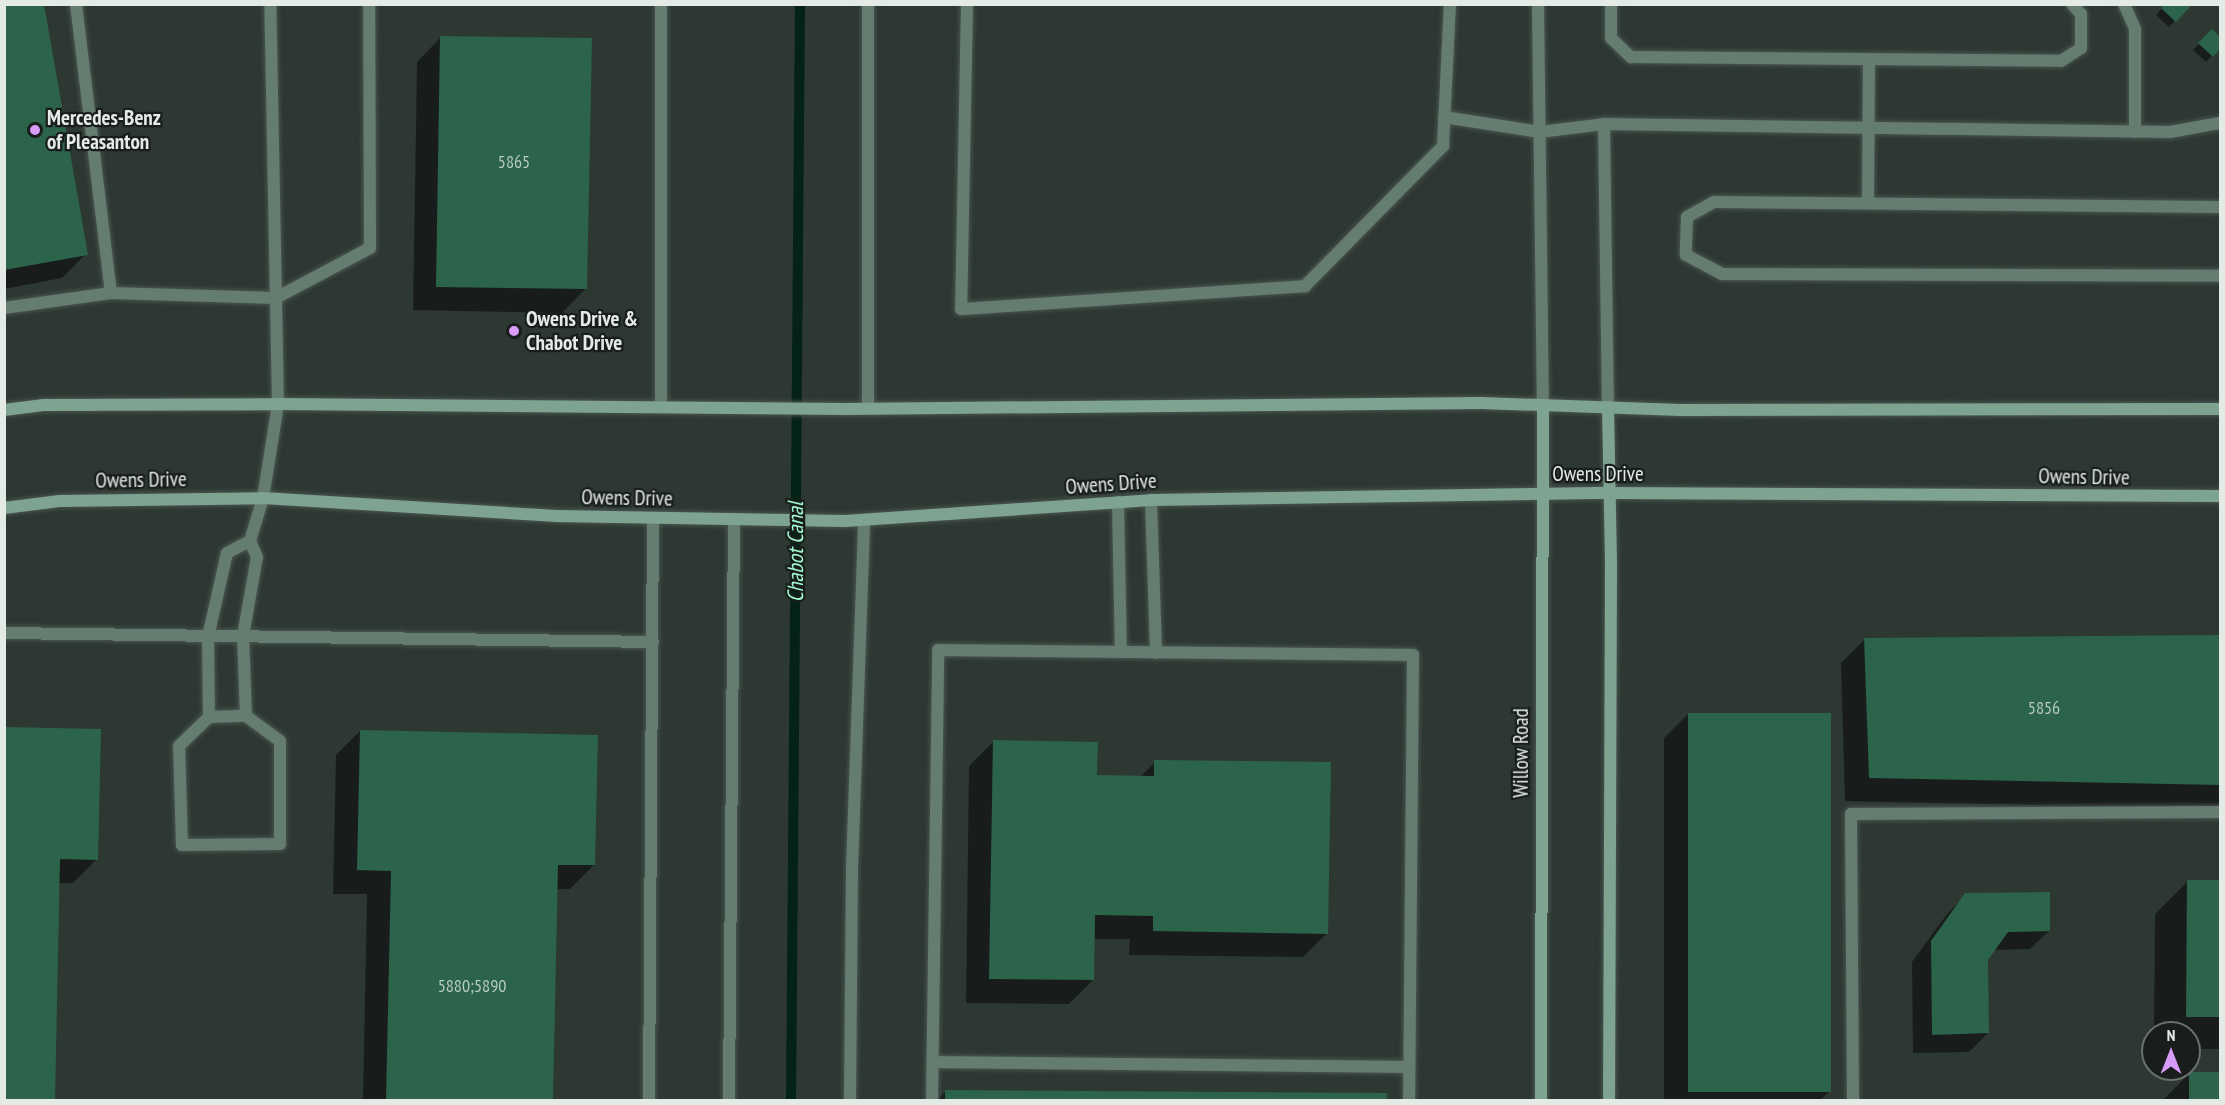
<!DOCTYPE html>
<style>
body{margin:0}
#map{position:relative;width:2225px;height:1105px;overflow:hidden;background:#2d3833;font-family:"PT Sans Narrow",sans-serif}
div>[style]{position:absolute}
.shadow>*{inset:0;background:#0007}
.stream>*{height:10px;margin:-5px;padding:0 5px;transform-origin:5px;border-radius:5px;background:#042216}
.building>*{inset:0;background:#2b634b}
.roads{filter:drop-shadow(0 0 2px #4a5550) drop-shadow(0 0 2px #4a5550)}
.lane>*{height:12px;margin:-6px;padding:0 6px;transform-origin:6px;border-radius:6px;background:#657c70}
.secondary>*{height:12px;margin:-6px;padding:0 6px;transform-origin:6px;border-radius:6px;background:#7ea391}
.dots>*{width:16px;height:16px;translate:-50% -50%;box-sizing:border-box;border:3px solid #191e1c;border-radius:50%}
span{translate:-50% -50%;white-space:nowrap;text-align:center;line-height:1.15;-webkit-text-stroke:4.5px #191e1c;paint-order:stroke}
.number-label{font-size:18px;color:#b6c9c0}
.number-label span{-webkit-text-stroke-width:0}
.poi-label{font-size:21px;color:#e4ebe7;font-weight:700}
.left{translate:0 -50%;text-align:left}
.street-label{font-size:21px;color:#e4ebe7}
.water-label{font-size:22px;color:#a2f9d0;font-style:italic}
.frame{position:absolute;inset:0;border:6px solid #e4ebe7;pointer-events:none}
.north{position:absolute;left:2141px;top:1021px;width:60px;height:60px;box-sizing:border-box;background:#191e1c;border:2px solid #6a706d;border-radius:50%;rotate:0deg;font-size:16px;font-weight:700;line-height:24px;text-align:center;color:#e4ebe7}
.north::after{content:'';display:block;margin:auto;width:21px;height:27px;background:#d79bf8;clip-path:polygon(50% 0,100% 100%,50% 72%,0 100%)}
</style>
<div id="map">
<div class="shadow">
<i style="clip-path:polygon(4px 4px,86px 254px,62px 278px,4px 289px)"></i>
<i style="clip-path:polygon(2166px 4px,2188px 7px,2169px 27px,2156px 15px)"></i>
<i style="clip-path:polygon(2212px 31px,2220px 39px,2220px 47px,2206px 62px,2193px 50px)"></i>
<i style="clip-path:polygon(441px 37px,586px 288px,562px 313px,413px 310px,417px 62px)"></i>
<i style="clip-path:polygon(2220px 637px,2220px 809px,1845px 801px,1841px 663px,1865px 639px)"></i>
<i style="clip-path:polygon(1688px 714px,1829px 1092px,1820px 1100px,1664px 1100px,1664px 738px)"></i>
<i style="clip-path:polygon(4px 729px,97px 859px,73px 883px,58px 883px,54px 1100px,4px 1100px)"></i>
<i style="clip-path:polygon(360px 731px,594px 865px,570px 889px,556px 889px,551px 1100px,363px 1100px,367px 894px,333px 894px,336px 755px)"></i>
<i style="clip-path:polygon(993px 742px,1096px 776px,1140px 777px,1155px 762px,1327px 933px,1303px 957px,1129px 955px,1130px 939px,1093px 939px,1093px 980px,1069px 1004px,966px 1003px,969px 766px)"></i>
<i style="clip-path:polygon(2187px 882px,2220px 882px,2220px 1049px,2189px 1049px,2189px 1033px,2154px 1033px,2155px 914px)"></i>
<i style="clip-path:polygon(1966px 895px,2049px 931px,2030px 949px,1994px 950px,1987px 960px,1988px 1033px,1969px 1052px,1913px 1053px,1912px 962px,1947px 914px)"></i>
<i style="clip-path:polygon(2190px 1073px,2220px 1074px,2220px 1100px,2163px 1100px)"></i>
<i style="clip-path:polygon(946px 1091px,1386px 1094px,1386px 1100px,937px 1100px)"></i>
</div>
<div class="stream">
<i style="left:791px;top:1100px;width:1096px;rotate:-89.53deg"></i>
</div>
<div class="building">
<i style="clip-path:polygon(4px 4px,44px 4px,88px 255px,4px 270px)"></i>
<i style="clip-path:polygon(2164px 4px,2187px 4px,2190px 7px,2176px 22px,2161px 8px)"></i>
<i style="clip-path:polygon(2212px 29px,2220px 37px,2220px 49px,2213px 57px,2198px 43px)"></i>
<i style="clip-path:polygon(440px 36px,592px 38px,587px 289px,436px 287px)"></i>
<i style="clip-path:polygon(2220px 635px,2220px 785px,1869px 778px,1864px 638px)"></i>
<i style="clip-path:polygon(1688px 713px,1831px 713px,1831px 1092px,1688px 1092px)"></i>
<i style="clip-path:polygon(4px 727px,101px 729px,98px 860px,60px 859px,55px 1100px,4px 1100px)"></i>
<i style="clip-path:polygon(360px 730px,598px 735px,595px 865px,558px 865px,553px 1100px,386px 1100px,391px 871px,357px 870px)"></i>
<i style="clip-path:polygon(993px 740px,1098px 742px,1097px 775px,1154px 776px,1154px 760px,1331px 762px,1328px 934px,1153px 931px,1153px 916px,1095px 915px,1094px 980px,989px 979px)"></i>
<i style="clip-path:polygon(2187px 880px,2220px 880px,2220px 1017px,2186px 1017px)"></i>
<i style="clip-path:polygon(2050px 892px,2050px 931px,2008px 932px,1988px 960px,1989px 1033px,1932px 1035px,1931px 941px,1965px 893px)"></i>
<i style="clip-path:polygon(2189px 1072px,2220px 1072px,2220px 1100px,2189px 1100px)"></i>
<i style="clip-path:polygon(945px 1090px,1387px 1093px,1387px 1100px,945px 1100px)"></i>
</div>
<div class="roads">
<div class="lane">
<i style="left:76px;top:4px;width:291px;rotate:83.1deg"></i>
<i style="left:661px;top:4px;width:403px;rotate:90deg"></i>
<i style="left:868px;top:4px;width:404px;rotate:90deg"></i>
<i style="left:967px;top:4px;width:305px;rotate:91.1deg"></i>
<i style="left:961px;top:309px;width:345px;rotate:-3.8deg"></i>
<i style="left:1305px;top:286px;width:197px;rotate:-45.4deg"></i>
<i style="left:1443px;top:146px;width:142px;rotate:-87.2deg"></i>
<i style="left:1538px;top:4px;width:401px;rotate:89.3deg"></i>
<i style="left:1611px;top:4px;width:34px;rotate:90deg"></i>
<i style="left:1611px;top:38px;width:28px;rotate:44deg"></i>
<i style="left:1631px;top:57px;width:430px;rotate:0.5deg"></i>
<i style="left:2061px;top:61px;width:24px;rotate:-33deg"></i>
<i style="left:2081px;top:48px;width:34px;rotate:-90deg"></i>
<i style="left:2081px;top:14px;width:13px;rotate:-132deg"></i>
<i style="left:2124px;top:4px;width:27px;rotate:66deg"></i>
<i style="left:2135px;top:29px;width:103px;rotate:90deg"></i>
<i style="left:1444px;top:117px;width:97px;rotate:8.9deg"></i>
<i style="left:1540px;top:132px;width:64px;rotate:-7.1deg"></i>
<i style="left:1604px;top:124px;width:566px;rotate:0.81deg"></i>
<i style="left:2170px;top:132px;width:51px;rotate:-10.2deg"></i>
<i style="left:1604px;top:124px;width:283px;rotate:89.2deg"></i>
<i style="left:1868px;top:202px;width:142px;rotate:-89.6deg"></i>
<i style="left:2220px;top:207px;width:506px;rotate:-179.43deg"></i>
<i style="left:1714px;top:202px;width:31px;rotate:151deg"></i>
<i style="left:1687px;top:217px;width:38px;rotate:92deg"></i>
<i style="left:1686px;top:255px;width:41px;rotate:27.8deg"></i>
<i style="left:1722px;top:274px;width:498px;rotate:0.2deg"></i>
<i style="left:4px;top:308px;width:108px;rotate:-8deg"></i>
<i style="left:111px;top:293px;width:165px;rotate:1.7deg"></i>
<i style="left:276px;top:298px;width:106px;rotate:-28deg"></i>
<i style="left:370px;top:248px;width:244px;rotate:-90.2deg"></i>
<i style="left:1151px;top:500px;width:153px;rotate:88.1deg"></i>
<i style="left:1118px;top:502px;width:150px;rotate:88.9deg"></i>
<i style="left:4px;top:633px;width:649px;rotate:0.79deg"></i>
<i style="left:246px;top:716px;width:80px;rotate:-92.1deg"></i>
<i style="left:243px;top:636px;width:80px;rotate:-80deg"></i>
<i style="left:257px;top:557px;width:17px;rotate:-114deg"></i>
<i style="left:250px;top:541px;width:45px;rotate:-73.2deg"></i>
<i style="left:263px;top:498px;width:95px;rotate:-80.9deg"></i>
<i style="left:278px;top:404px;width:400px;rotate:-91.1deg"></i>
<i style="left:246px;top:716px;width:42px;rotate:36.3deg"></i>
<i style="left:280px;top:741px;width:103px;rotate:90deg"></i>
<i style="left:280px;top:844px;width:98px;rotate:179.4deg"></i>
<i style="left:182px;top:845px;width:99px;rotate:-91.7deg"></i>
<i style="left:179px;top:746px;width:42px;rotate:-44deg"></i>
<i style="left:209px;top:717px;width:37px;rotate:-2deg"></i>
<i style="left:209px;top:717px;width:80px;rotate:-90.7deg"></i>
<i style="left:208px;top:637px;width:86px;rotate:-77.3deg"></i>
<i style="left:227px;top:553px;width:26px;rotate:-28deg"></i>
<i style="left:933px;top:1062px;width:476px;rotate:0.6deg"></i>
<i style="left:649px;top:1100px;width:582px;rotate:-89.61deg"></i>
<i style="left:729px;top:1100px;width:580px;rotate:-89.51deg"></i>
<i style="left:850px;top:1100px;width:231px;rotate:-89.5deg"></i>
<i style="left:852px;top:869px;width:348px;rotate:-88deg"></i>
<i style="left:932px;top:1100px;width:450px;rotate:-89.2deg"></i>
<i style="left:938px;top:650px;width:475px;rotate:0.6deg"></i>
<i style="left:1413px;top:655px;width:445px;rotate:90.5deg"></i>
<i style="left:1853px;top:1100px;width:286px;rotate:-90.4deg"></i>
<i style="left:1851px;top:814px;width:369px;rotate:-0.3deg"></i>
</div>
<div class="secondary">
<i style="left:1608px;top:407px;width:159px;rotate:88.9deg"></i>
<i style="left:1611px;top:566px;width:534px;rotate:90.21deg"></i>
<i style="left:4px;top:410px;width:40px;rotate:-7.1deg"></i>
<i style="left:44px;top:405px;width:234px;rotate:-0.2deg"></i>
<i style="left:278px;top:404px;width:567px;rotate:0.51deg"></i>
<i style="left:845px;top:409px;width:636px;rotate:-0.54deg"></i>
<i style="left:1481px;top:403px;width:199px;rotate:2deg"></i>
<i style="left:1680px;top:410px;width:540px;rotate:-0.11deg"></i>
<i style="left:4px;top:508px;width:56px;rotate:-7.1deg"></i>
<i style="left:60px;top:501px;width:203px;rotate:-0.8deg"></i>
<i style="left:263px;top:498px;width:294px;rotate:3.5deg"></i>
<i style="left:556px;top:516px;width:289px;rotate:1deg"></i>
<i style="left:845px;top:521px;width:307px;rotate:-3.9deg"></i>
<i style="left:1151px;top:500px;width:460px;rotate:-0.9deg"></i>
<i style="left:1611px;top:493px;width:609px;rotate:0.28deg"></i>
<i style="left:1541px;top:1100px;width:695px;rotate:-89.84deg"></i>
</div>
</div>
<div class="dots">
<i style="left:35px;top:130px;background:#d79bf8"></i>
<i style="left:514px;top:331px;background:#d79bf8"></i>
</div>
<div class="number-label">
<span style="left:514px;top:162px">5865</span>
<span style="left:2044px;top:708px">5856</span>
<span style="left:472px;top:986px">5880;5890</span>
</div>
<div class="poi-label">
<span class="left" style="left:47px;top:130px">Mercedes-Benz<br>of Pleasanton</span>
<span class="left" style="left:526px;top:331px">Owens Drive &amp;<br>Chabot Drive</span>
</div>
<div class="street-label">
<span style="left:1598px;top:474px">Owens Drive</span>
<span style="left:2084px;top:477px;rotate:1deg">Owens Drive</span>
<span style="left:141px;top:480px;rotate:-1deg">Owens Drive</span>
<span style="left:1111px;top:484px;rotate:-4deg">Owens Drive</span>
<span style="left:627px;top:498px;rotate:1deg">Owens Drive</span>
<span style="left:1521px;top:753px;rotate:-90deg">Willow Road</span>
</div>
<div class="water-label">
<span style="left:796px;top:552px;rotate:-90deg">Chabot Canal</span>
</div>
<div class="frame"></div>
<div class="north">N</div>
</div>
